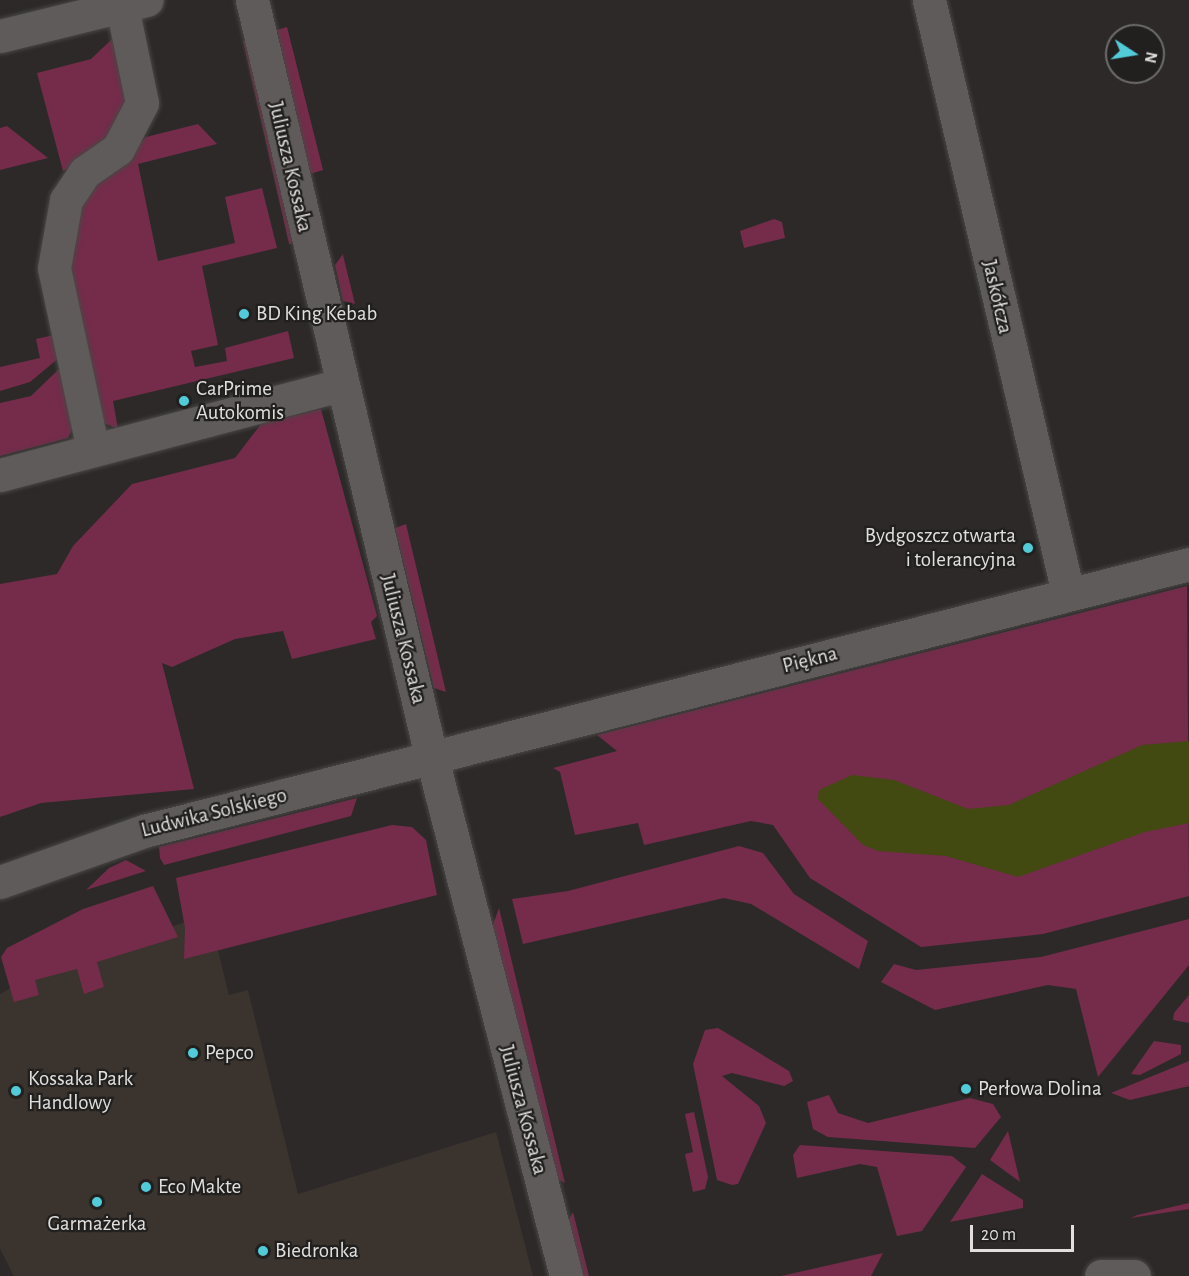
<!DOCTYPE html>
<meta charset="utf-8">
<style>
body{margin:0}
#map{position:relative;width:1189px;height:1276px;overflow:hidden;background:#2c2928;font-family:"Alegreya Sans",sans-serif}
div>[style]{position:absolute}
.built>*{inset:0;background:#3a332e}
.green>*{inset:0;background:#742c4a}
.water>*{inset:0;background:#424911}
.roads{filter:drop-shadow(0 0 2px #494746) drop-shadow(0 0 2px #494746)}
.minor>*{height:33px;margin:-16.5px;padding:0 16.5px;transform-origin:16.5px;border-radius:16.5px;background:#5e5b5a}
.tertiary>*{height:33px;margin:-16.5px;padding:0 16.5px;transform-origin:16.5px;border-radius:16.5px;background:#5e5b5a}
.dots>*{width:16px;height:16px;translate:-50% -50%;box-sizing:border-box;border:3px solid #22201e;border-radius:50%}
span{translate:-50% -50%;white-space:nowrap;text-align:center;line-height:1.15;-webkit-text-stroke:4.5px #22201e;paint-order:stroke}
.street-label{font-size:21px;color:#e0dfde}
.poi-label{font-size:21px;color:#e0dfde}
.left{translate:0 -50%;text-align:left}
.right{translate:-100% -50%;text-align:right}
.north{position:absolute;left:1105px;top:24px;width:60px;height:60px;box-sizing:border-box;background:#22201e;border:2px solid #6e6c6b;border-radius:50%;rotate:102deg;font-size:16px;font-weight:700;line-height:24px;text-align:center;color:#e0dfde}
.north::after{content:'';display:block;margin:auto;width:21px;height:27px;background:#52cbd9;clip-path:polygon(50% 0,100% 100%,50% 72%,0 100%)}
.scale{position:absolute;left:970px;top:1225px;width:104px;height:27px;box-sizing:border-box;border:3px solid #e0dfde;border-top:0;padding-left:8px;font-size:18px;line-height:21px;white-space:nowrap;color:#e0dfde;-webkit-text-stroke:4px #22201e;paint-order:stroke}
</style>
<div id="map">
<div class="built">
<i style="clip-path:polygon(209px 914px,229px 995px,248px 990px,298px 1194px,496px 1132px,533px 1276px,14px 1276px,0 1249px,0 994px,41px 971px)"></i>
</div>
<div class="green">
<i style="clip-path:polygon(287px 27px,323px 170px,310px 174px,277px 30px)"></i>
<i style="clip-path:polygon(112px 39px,128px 110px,97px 152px,63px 171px,37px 73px,91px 59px)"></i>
<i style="clip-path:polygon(243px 41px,248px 42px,295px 243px,289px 244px)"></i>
<i style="clip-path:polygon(198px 124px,217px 144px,138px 164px,158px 261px,235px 243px,225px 197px,262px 188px,277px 248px,202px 266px,218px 345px,191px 351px,195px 367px,227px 361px,225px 348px,288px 331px,294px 358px,113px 401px,118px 429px,106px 424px,97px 411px,67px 269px,68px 250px,85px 195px,146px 137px)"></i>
<i style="clip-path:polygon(7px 126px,48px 158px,0 170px,0 128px)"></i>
<i style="clip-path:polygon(774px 219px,782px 222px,785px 238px,744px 248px,740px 231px)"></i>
<i style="clip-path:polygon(343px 254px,343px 255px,355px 304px,343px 301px,335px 265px)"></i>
<i style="clip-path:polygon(54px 335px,60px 357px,30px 382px,0 391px,0 367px,40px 358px,36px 339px)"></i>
<i style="clip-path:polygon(61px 367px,72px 430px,68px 438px,0 456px,0 403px,31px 396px)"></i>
<i style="clip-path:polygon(321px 409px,377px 616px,371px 622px,376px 639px,292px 659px,283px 631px,235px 639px,172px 667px,162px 663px,194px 789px,41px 803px,0 817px,0 584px,57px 574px,73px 546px,132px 484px,235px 458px,261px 424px)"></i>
<i style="clip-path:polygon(406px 524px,446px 692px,434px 688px,395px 528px)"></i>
<i style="clip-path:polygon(1187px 586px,1189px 896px,1043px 934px,921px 947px,810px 878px,773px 825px,751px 821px,644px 845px,638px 823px,575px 835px,560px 772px,553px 768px,617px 751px,597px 735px)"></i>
<i style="clip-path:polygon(357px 798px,351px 816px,164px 865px,160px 858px,159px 847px)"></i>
<i style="clip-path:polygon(392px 825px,412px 827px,426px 840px,437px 895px,184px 959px,185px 928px,176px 878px)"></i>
<i style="clip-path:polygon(739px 846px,763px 853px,794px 894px,868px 941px,859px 969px,751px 904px,724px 898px,523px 944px,512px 899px,568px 891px)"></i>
<i style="clip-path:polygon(126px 860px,146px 871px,86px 890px,109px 868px)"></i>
<i style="clip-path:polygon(153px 886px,178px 937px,97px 962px,104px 987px,84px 994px,77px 969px,35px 980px,39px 995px,14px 1002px,1px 957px,7px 948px,83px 909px)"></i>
<i style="clip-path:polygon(499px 908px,565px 1183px,554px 1177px,492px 927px)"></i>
<i style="clip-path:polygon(1189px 919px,1189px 965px,1098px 1077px,1076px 989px,1048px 985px,935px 1010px,881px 982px,894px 964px,916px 970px,1041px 957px)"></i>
<i style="clip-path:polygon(1189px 995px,1189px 1023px,1173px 1020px,1174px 1013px)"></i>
<i style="clip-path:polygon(718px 1028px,789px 1071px,793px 1081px,784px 1086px,732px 1073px,722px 1076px,759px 1106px,766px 1123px,738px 1184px,732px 1185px,717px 1180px,693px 1064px,705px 1030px)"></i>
<i style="clip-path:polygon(1154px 1041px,1181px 1045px,1181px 1054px,1140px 1075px,1131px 1074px)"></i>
<i style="clip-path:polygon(1189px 1061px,1189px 1086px,1130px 1100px,1111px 1093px)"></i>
<i style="clip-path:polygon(829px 1095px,838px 1113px,868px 1123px,970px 1098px,993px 1104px,1001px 1117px,975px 1148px,828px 1137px,813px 1129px,807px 1102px)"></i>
<i style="clip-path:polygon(694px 1112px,708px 1177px,705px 1189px,693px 1192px,685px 1154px,693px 1152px,685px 1114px)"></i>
<i style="clip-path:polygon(1008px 1131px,1020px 1182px,990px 1160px)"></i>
<i style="clip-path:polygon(800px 1145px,952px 1156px,966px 1167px,922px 1231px,897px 1236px,877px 1167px,860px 1164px,797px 1178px,793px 1155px)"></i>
<i style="clip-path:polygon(982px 1174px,1023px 1200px,1023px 1208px,950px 1222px)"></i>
<i style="clip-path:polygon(1189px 1203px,1189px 1209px,1131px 1218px,1137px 1215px)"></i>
<i style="clip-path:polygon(573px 1212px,589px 1276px,578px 1276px,565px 1226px)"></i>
<i style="clip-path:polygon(883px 1253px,871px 1276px,781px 1276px)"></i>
</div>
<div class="water">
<i style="clip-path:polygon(1189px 741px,1189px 823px,1145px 832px,1018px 877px,946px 856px,878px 851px,863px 845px,818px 799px,819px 790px,852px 775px,894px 780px,968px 809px,1009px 805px,1142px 745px)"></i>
</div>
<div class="roads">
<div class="minor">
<i style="left:252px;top:0;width:759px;rotate:76.68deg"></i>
<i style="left:427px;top:739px;width:555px;rotate:75.49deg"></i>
<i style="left:929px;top:0;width:609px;rotate:76.81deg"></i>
<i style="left:0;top:36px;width:151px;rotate:-13.8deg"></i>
<i style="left:93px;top:450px;width:186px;rotate:-102.1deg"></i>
<i style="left:54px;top:268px;width:69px;rotate:-80deg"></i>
<i style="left:66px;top:200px;width:34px;rotate:-56deg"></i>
<i style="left:85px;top:172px;width:40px;rotate:-34.9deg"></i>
<i style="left:118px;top:149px;width:52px;rotate:-62.4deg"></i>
<i style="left:142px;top:103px;width:99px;rotate:-101.7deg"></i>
<i style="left:0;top:475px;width:353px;rotate:-14.8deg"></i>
<i style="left:1101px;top:1276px;width:33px"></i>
</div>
<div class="tertiary">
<i style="left:0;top:882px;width:153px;rotate:-19.5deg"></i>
<i style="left:144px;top:831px;width:1079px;rotate:-14.33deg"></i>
</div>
</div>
<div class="dots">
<i style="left:244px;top:314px;background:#52cbd9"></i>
<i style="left:184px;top:401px;background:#52cbd9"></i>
<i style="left:1028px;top:548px;background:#52cbd9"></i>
<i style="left:193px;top:1053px;background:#52cbd9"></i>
<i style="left:966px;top:1089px;background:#52cbd9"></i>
<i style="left:16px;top:1091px;background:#52cbd9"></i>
<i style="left:146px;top:1187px;background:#52cbd9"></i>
<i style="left:97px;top:1202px;background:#52cbd9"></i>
<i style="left:263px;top:1251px;background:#52cbd9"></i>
</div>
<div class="street-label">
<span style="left:290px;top:167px;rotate:77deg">Juliusza Kossaka</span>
<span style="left:997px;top:297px;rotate:77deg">Jaskółcza</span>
<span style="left:403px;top:639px;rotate:76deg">Juliusza Kossaka</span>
<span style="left:810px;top:660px;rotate:-14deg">Piękna</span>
<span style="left:214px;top:813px;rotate:-14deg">Ludwika Solskiego</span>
<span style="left:523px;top:1110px;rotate:75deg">Juliusza Kossaka</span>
</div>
<div class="poi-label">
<span class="left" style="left:256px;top:314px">BD King Kebab</span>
<span class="left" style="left:196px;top:401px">CarPrime<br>Autokomis</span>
<span class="right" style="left:1016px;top:548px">Bydgoszcz otwarta<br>i tolerancyjna</span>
<span class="left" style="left:205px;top:1053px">Pepco</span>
<span class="left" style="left:28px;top:1091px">Kossaka Park<br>Handlowy</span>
<span class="left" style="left:978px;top:1089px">Perłowa Dolina</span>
<span class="left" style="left:158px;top:1187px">Eco Makte</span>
<span style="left:97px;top:1224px">Garmażerka</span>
<span class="left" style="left:275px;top:1251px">Biedronka</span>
</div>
<div class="north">N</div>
<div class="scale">20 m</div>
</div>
